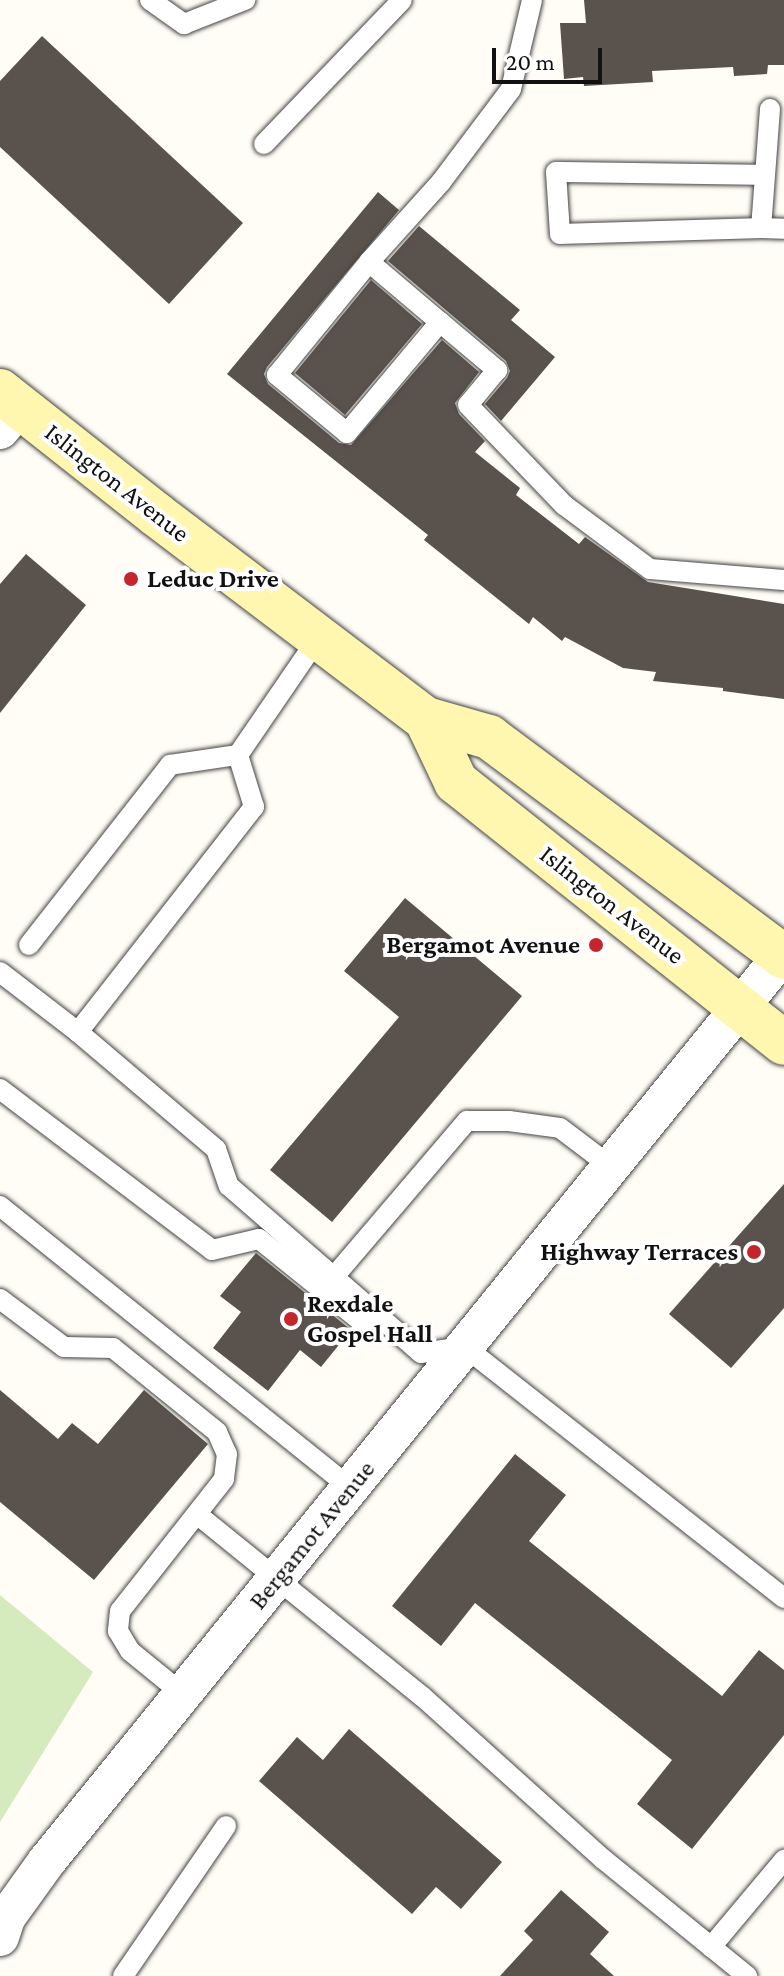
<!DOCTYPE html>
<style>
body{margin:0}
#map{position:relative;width:784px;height:1976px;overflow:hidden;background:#fffdf5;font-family:"Crimson Pro",serif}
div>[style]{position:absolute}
.green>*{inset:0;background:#d5ebbd}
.building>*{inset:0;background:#5a524d}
.roads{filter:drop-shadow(0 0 2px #444) drop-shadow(0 0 2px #444)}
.lane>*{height:20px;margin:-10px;padding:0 10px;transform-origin:10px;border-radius:10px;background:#fff}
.street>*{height:38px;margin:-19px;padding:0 19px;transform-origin:19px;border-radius:19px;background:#fff}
.secondary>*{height:44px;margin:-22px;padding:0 22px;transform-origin:22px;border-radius:22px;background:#fff6b0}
.dots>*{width:22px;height:22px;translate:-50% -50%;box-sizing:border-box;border:4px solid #fff;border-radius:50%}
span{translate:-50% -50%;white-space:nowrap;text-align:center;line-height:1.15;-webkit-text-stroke:8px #fff;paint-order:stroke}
.street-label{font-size:26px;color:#111}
.poi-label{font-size:26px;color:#111;font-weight:700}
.left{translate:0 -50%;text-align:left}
.right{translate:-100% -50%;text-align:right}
.scale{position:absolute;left:492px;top:48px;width:110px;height:36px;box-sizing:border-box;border:4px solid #111;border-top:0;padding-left:10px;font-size:24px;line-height:28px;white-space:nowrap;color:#111;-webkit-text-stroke:6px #fff;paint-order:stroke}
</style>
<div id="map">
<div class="green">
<i style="clip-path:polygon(0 1595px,93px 1672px,0 1822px)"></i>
</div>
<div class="building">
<i style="clip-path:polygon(584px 0,784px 0,784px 65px,768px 65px,767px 74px,734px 76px,733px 67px,652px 71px,653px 82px,584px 86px,583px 77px,564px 79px,560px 23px,586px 23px)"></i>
<i style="clip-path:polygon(42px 36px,243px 223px,169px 304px,0 147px,0 81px)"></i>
<i style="clip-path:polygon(378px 192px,399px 210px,267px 367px,264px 374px,268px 384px,339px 443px,351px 445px,442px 340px,479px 372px,455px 403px,459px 414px,485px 441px,475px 452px,520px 488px,516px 495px,579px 544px,585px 537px,648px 582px,784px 604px,784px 699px,723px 691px,723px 688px,653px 681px,656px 672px,623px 668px,565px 637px,562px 641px,533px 617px,529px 624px,424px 540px,428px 535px,227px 374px)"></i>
<i style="clip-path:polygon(419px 226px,520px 310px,511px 320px,555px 357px,501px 421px,485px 404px,507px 378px,510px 371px,506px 361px,388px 261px)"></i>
<i style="clip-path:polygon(371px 280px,422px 324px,345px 415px,295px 373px)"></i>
<i style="clip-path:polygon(26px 554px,86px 605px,0 713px,0 584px)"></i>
<i style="clip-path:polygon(405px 898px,522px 996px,332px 1222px,270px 1170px,399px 1017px,344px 971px)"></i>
<i style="clip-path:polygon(784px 1184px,784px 1308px,731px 1368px,669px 1314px)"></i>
<i style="clip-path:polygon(256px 1253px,351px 1330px,321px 1367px,300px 1350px,268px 1391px,213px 1348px,241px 1312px,220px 1296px)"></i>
<i style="clip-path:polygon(0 1390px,58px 1439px,72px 1423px,98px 1444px,144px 1390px,208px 1444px,94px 1580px,0 1502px)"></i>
<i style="clip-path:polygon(515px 1454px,566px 1495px,529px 1541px,722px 1696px,759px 1650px,784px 1670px,784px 1735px,692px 1849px,637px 1804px,672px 1760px,475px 1603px,441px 1646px,392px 1606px)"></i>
<i style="clip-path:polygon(349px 1729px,502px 1862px,461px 1909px,436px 1887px,412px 1914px,259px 1781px,297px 1737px,323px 1760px)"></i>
<i style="clip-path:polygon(561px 1890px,609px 1932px,590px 1954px,614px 1976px,500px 1976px,533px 1940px,524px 1931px)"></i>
</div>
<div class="roads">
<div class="lane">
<i style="left:150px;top:0;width:42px;rotate:35.2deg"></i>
<i style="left:184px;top:24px;width:66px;rotate:-21.5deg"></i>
<i style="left:770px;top:109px;width:119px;rotate:94.3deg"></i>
<i style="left:761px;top:228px;width:23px;rotate:2deg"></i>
<i style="left:264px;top:144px;width:199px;rotate:-46.2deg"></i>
<i style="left:761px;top:228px;width:201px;rotate:178.3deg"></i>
<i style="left:560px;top:234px;width:62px;rotate:-93.7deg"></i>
<i style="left:556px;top:172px;width:207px;rotate:0.8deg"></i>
<i style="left:369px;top:262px;width:93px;rotate:40.2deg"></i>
<i style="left:440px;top:322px;width:145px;rotate:130deg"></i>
<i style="left:347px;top:433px;width:91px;rotate:-140.4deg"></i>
<i style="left:277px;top:375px;width:146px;rotate:-50.8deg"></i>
<i style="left:369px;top:262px;width:108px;rotate:-48deg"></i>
<i style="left:441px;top:182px;width:116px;rotate:-53deg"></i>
<i style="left:511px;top:89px;width:91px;rotate:-76.7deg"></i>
<i style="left:440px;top:322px;width:75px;rotate:40.1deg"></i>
<i style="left:497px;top:370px;width:45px;rotate:129.6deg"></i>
<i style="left:468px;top:405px;width:139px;rotate:46.2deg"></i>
<i style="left:564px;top:505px;width:107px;rotate:36.7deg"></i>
<i style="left:650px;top:569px;width:134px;rotate:4.7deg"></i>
<i style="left:29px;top:945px;width:229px;rotate:-51.9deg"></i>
<i style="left:170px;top:765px;width:69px;rotate:-8.4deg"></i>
<i style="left:0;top:972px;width:98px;rotate:37.6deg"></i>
<i style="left:78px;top:1032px;width:181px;rotate:40.3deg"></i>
<i style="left:216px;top:1149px;width:39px;rotate:71deg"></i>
<i style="left:229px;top:1186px;width:254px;rotate:41deg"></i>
<i style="left:421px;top:1353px;width:44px;rotate:-7.8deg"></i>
<i style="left:465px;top:1347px;width:406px;rotate:38.2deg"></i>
<i style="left:78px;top:1032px;width:286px;rotate:-52deg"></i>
<i style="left:254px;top:807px;width:54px;rotate:-107.1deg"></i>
<i style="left:238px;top:755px;width:142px;rotate:-55.6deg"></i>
<i style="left:0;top:1089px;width:266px;rotate:37.2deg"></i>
<i style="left:212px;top:1250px;width:48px;rotate:-13.2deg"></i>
<i style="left:259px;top:1239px;width:145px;rotate:38.8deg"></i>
<i style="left:0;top:1206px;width:450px;rotate:38.8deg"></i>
<i style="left:332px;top:1279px;width:208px;rotate:-49.5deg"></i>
<i style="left:467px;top:1121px;width:42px"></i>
<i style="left:509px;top:1121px;width:51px;rotate:7.8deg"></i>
<i style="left:560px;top:1128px;width:63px;rotate:37.2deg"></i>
<i style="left:0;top:1299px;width:80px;rotate:36.9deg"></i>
<i style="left:64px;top:1347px;width:49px;rotate:1.2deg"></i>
<i style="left:113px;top:1348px;width:134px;rotate:38.9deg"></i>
<i style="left:217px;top:1432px;width:24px;rotate:66deg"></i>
<i style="left:227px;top:1454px;width:25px;rotate:97deg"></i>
<i style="left:224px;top:1479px;width:168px;rotate:128.2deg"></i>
<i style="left:120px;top:1611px;width:20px;rotate:96deg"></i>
<i style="left:118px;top:1631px;width:23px;rotate:59deg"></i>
<i style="left:130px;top:1651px;width:68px;rotate:39.1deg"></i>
<i style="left:198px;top:1515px;width:289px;rotate:39deg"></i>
<i style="left:423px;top:1697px;width:242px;rotate:42deg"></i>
<i style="left:603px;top:1859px;width:186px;rotate:39.1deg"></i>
<i style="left:711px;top:1947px;width:114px;rotate:-50deg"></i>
<i style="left:123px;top:1976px;width:182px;rotate:-55.5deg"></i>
</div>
<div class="street">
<i style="left:0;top:430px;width:31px;rotate:-50deg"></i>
<i style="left:0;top:1937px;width:20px;rotate:-72deg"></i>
<i style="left:6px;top:1918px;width:70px;rotate:-54.3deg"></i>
<i style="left:47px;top:1861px;width:1169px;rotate:-50.93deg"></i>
</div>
<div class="secondary">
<i style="left:0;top:391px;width:200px;rotate:38.3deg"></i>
<i style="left:157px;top:515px;width:338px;rotate:37.2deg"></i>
<i style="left:426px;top:719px;width:66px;rotate:15.9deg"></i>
<i style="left:489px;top:737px;width:368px;rotate:36.7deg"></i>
<i style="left:426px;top:719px;width:70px;rotate:64.5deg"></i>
<i style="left:456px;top:782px;width:419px;rotate:38.5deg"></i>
</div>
</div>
<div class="dots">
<i style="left:131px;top:579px;background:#c4262e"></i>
<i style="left:596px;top:945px;background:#c4262e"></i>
<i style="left:754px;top:1252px;background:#c4262e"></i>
<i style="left:291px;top:1319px;background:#c4262e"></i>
</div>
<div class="street-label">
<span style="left:117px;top:483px;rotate:38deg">Islington Avenue</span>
<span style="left:612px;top:905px;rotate:38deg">Islington Avenue</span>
<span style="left:312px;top:1535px;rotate:-51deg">Bergamot Avenue</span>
</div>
<div class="poi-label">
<span class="left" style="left:147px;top:579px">Leduc Drive</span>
<span class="right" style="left:580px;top:945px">Bergamot Avenue</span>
<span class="right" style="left:738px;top:1252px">Highway Terraces</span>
<span class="left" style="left:307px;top:1319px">Rexdale<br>Gospel Hall</span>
</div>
<div class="scale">20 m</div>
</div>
